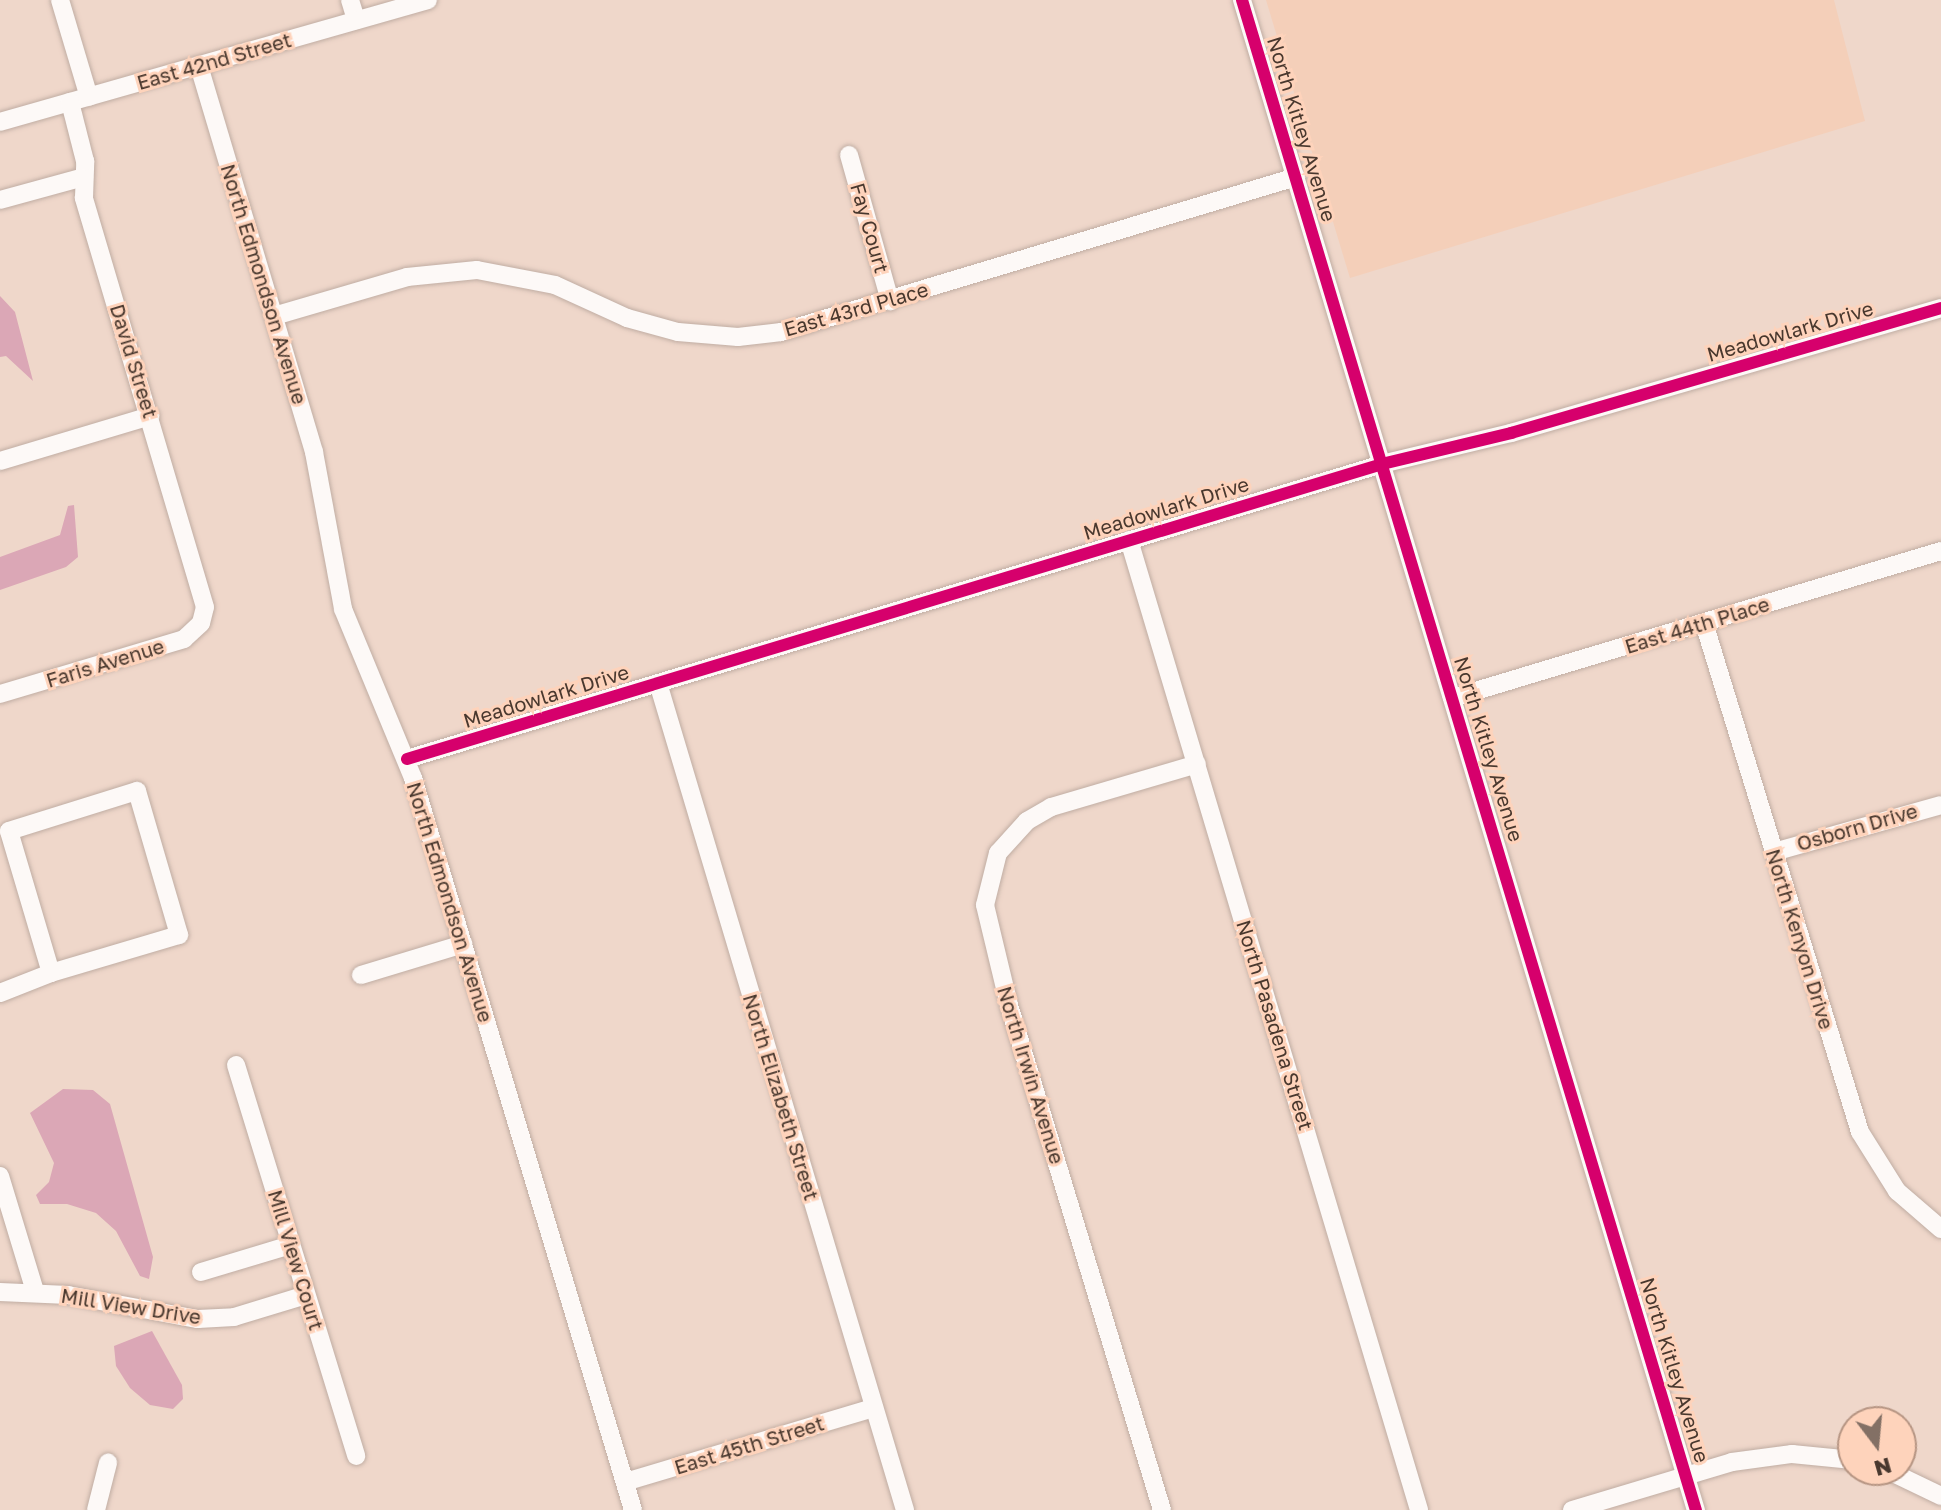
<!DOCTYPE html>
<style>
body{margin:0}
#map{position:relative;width:1941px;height:1510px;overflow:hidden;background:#efd7ca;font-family:"Golos Text",sans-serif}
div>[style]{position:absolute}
.built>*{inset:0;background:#f4cfb9}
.water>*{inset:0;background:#dba7b6}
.roads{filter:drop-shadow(0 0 2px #c0ada3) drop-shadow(0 0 2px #c0ada3)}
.minor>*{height:18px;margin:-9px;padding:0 9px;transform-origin:9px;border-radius:9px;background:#fdf9f7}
.cycleway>*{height:12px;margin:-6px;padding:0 6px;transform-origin:6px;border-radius:6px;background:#d6006c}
span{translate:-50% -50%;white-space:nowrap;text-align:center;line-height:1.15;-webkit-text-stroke:6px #fed3bb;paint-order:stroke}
.street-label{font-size:20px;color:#49382e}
.north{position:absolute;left:1837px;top:1406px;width:80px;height:80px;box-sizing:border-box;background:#fed3bb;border:2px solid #b69583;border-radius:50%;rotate:164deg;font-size:22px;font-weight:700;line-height:32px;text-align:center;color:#49382e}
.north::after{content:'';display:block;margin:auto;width:28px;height:36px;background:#837065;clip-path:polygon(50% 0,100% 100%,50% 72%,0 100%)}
</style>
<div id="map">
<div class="built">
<i style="clip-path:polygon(1266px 0,1834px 0,1865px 121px,1350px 278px)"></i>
</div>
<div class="water">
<i style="clip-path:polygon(0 296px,15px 312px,33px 381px,6px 356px,0 357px)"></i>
<i style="clip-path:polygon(74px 505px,78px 557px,66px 567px,0 590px,0 557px,60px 535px,68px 506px)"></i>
<i style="clip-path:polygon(63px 1089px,93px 1090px,110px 1104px,153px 1257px,149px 1279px,140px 1276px,116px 1231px,96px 1213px,67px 1204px,40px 1204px,36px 1195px,49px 1182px,54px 1163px,30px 1113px)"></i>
<i style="clip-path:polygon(152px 1331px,182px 1385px,183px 1399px,173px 1409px,150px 1405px,130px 1388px,116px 1366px,114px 1346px)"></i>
</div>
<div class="roads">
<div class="minor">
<i style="left:60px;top:0;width:101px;rotate:73.4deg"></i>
<i style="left:350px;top:0;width:21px;rotate:73deg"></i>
<i style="left:1242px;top:0;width:1577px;rotate:73.27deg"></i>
<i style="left:199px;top:66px;width:403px;rotate:73.4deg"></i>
<i style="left:314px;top:452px;width:160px;rotate:79.5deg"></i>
<i style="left:343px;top:609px;width:183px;rotate:67.5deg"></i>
<i style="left:413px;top:778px;width:764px;rotate:73.27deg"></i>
<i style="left:0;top:122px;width:445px;rotate:-15.9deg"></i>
<i style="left:849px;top:155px;width:152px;rotate:74.3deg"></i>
<i style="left:0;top:200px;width:87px;rotate:-15.3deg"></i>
<i style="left:274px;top:316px;width:139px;rotate:-16.3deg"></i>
<i style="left:407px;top:277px;width:70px;rotate:-5.7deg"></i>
<i style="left:477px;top:270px;width:79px;rotate:10.9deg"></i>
<i style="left:555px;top:285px;width:79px;rotate:24.6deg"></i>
<i style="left:627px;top:318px;width:53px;rotate:15.4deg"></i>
<i style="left:678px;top:332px;width:60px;rotate:4.8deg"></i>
<i style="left:738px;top:337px;width:43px;rotate:-6.6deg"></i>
<i style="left:781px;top:332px;width:538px;rotate:-16.75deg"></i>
<i style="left:0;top:461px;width:157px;rotate:-16.7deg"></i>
<i style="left:1129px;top:540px;width:1012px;rotate:73.35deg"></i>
<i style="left:1704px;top:623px;width:532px;rotate:72.96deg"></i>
<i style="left:1860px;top:1132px;width:70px;rotate:57.9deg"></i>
<i style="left:1897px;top:1191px;width:58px;rotate:40.8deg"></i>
<i style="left:658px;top:683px;width:863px;rotate:73.37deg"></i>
<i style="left:0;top:694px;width:192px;rotate:-16.6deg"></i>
<i style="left:184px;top:639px;width:23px;rotate:-43deg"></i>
<i style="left:201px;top:623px;width:16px;rotate:-76deg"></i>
<i style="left:205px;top:607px;width:427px;rotate:-106.5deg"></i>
<i style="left:84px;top:198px;width:37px;rotate:-88deg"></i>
<i style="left:85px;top:161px;width:61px;rotate:-104.3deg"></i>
<i style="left:1452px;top:698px;width:511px;rotate:-16.73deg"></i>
<i style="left:407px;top:759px;width:1019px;rotate:-16.83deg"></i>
<i style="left:1382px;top:464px;width:133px;rotate:-13.5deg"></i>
<i style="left:1511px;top:433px;width:448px;rotate:-16.2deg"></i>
<i style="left:137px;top:791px;width:150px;rotate:73.7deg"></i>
<i style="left:179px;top:935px;width:134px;rotate:163.5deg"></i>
<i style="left:51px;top:973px;width:148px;rotate:-106.5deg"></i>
<i style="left:9px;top:831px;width:134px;rotate:-17.4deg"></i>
<i style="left:1774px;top:852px;width:173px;rotate:-15.7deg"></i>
<i style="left:361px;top:975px;width:107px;rotate:-16.9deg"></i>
<i style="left:0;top:993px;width:55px;rotate:-21.4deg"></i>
<i style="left:236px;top:1065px;width:409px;rotate:72.9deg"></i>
<i style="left:0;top:1176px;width:120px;rotate:73.1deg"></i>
<i style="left:201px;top:1272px;width:94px;rotate:-16.7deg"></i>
<i style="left:0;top:1292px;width:68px;rotate:2.5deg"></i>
<i style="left:68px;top:1295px;width:132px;rotate:10.5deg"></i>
<i style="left:198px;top:1319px;width:36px;rotate:-3deg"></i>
<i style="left:234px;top:1317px;width:75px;rotate:-17deg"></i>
<i style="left:1887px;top:1470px;width:60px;rotate:25.7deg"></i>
<i style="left:625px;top:1482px;width:260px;rotate:-16.6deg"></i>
<i style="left:96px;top:1510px;width:49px;rotate:-75.7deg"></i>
<i style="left:1162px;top:1510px;width:528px;rotate:-106.86deg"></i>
<i style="left:1009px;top:1005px;width:103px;rotate:-103.5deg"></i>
<i style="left:985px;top:905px;width:54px;rotate:-76deg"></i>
<i style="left:998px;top:853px;width:43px;rotate:-47.8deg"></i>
<i style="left:1027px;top:821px;width:28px;rotate:-30deg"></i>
<i style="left:1051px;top:807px;width:152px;rotate:-16.4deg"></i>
<i style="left:1572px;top:1510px;width:167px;rotate:-16.7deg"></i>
<i style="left:1732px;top:1462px;width:61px;rotate:-7.6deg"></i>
<i style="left:1792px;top:1454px;width:61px;rotate:5.6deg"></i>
</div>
</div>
<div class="cycleway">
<i style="left:1242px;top:0;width:1577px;rotate:73.27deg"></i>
<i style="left:407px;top:759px;width:1019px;rotate:-16.83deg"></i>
<i style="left:1382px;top:464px;width:133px;rotate:-13.5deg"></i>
<i style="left:1511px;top:433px;width:448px;rotate:-16.2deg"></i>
</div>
<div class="street-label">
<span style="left:214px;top:61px;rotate:-16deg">East 42nd Street</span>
<span style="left:1302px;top:129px;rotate:73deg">North Kitley Avenue</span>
<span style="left:870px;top:228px;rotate:74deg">Fay Court</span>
<span style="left:264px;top:284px;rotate:73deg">North Edmondson Avenue</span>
<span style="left:856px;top:309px;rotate:-16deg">East 43rd Place</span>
<span style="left:1790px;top:331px;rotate:-16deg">Meadowlark Drive</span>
<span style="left:134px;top:361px;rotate:73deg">David Street</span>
<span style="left:1166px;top:508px;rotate:-17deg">Meadowlark Drive</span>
<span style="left:1697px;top:625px;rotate:-17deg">East 44th Place</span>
<span style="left:105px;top:663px;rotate:-17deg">Faris Avenue</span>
<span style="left:546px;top:696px;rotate:-17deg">Meadowlark Drive</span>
<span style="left:1489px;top:749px;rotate:73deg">North Kitley Avenue</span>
<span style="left:1857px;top:827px;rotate:-16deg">Osborn Drive</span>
<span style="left:450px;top:902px;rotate:73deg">North Edmondson Avenue</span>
<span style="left:1800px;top:939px;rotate:73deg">North Kenyon Drive</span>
<span style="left:1275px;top:1025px;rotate:73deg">North Pasadena Street</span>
<span style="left:1031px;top:1075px;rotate:73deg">North Irwin Avenue</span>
<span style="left:781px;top:1097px;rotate:73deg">North Elizabeth Street</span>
<span style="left:296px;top:1260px;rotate:73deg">Mill View Court</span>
<span style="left:131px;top:1306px;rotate:9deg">Mill View Drive</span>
<span style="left:1675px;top:1370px;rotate:73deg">North Kitley Avenue</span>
<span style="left:749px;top:1445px;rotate:-17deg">East 45th Street</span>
</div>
<div class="north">N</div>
</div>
